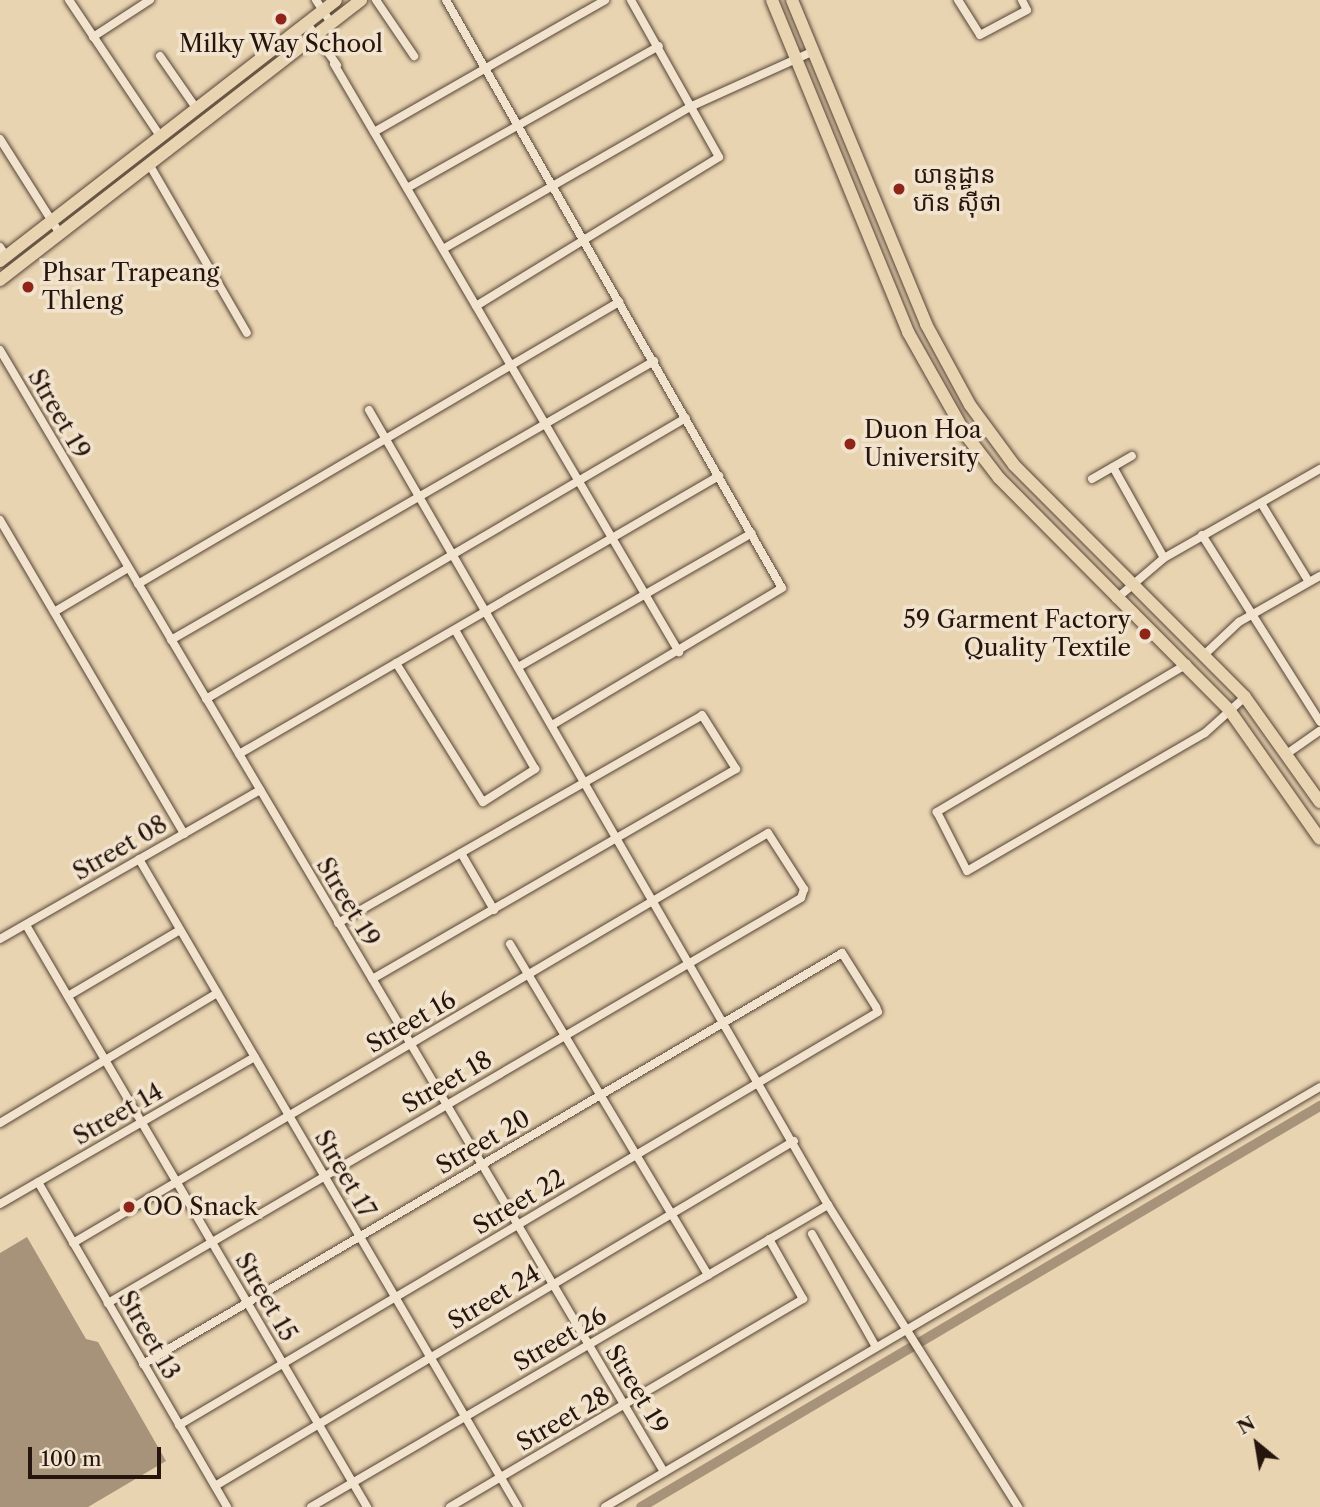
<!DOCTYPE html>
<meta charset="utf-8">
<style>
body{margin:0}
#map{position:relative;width:1320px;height:1507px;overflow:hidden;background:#e9d4b2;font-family:"Libre Caslon Text","Noto Sans Khmer",serif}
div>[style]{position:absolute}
.water>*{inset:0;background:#a6937a}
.canal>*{height:10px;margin:-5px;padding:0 5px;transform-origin:5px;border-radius:5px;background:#a6937a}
.roads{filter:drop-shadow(0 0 2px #564536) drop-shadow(0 0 2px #564536)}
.minor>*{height:8px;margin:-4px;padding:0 4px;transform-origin:4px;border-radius:4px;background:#f1e3cd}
.primary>*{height:12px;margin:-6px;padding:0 6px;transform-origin:6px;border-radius:6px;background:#e9d4b2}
.dots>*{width:19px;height:19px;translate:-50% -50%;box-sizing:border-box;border:4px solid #f1e3cd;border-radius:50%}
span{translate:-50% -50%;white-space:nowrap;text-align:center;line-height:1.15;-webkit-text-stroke:7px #f1e3cd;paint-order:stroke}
.poi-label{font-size:24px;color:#25150d}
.left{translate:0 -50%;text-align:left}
.right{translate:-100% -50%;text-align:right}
.street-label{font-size:24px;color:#25150d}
.north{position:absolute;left:1222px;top:1409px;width:70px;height:70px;-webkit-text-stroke:5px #f1e3cd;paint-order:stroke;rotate:330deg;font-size:19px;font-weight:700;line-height:28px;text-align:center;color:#25150d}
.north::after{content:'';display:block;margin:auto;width:24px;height:32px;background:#25150d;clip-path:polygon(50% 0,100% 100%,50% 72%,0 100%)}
.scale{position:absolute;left:28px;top:1447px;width:133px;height:32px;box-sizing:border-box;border:4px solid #25150d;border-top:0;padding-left:9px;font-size:21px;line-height:24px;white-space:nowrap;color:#25150d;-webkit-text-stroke:5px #f1e3cd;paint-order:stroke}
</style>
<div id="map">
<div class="water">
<i style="clip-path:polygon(27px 1237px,86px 1339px,98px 1342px,166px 1461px,88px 1507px,0 1507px,0 1253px)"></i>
</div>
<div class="canal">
<i style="left:641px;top:1507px;width:789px;rotate:-30.57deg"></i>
</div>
<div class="roads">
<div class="minor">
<i style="left:69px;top:0;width:164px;rotate:56.2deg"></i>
<i style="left:316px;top:0;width:27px;rotate:57deg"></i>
<i style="left:376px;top:0;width:68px;rotate:55.8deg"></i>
<i style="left:446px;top:0;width:677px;rotate:60.26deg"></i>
<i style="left:782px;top:588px;width:265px;rotate:149.2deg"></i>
<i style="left:958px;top:0;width:41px;rotate:57.8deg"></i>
<i style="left:980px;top:35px;width:53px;rotate:-28deg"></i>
<i style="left:1027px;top:10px;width:11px;rotate:-117deg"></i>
<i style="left:306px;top:22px;width:53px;rotate:54.2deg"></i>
<i style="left:93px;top:37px;width:68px;rotate:-33deg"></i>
<i style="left:160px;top:56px;width:63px;rotate:55.3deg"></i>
<i style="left:334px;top:64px;width:682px;rotate:59.6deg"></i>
<i style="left:374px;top:132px;width:266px;rotate:-29.7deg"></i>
<i style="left:0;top:139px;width:112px;rotate:57.7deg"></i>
<i style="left:149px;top:164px;width:195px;rotate:59.9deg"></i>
<i style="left:407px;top:188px;width:289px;rotate:-29.4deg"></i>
<i style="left:0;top:247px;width:11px;rotate:56deg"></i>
<i style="left:443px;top:249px;width:287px;rotate:-29.9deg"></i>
<i style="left:692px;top:106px;width:134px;rotate:-24.3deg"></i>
<i style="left:476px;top:306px;width:285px;rotate:-31.5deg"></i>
<i style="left:719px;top:157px;width:180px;rotate:-119.3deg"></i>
<i style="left:0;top:350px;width:1304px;rotate:59.38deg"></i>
<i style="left:369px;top:410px;width:918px;rotate:60deg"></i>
<i style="left:828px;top:1205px;width:357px;rotate:57.8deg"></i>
<i style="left:1113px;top:467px;width:104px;rotate:60.7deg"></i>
<i style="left:1092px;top:479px;width:46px;rotate:-29.9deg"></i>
<i style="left:1261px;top:503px;width:92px;rotate:58.7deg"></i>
<i style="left:0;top:520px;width:364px;rotate:59.6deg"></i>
<i style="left:1202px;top:535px;width:221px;rotate:57.7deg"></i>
<i style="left:138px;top:584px;width:558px;rotate:-30.38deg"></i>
<i style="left:1116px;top:599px;width:63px;rotate:-40.5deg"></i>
<i style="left:1164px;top:558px;width:180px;rotate:-29.7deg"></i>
<i style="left:54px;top:612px;width:86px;rotate:-30.7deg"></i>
<i style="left:171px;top:640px;width:558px;rotate:-30.01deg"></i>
<i style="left:1205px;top:654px;width:47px;rotate:-43.3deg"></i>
<i style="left:1239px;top:622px;width:93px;rotate:-29.6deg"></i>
<i style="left:396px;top:663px;width:164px;rotate:58deg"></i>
<i style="left:483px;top:802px;width:62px;rotate:-32.4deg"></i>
<i style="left:535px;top:769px;width:160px;rotate:-119.9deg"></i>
<i style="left:1187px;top:664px;width:291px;rotate:149.4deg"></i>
<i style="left:937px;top:812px;width:66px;rotate:63deg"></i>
<i style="left:967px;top:871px;width:275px;rotate:-30.1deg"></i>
<i style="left:1205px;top:733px;width:54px;rotate:-42deg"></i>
<i style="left:520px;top:666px;width:267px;rotate:-29.8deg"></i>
<i style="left:206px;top:699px;width:556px;rotate:-30.35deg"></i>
<i style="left:1288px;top:753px;width:39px;rotate:-35deg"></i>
<i style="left:239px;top:754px;width:555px;rotate:-30.08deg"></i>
<i style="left:461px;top:853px;width:66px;rotate:59.9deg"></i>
<i style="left:139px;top:859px;width:751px;rotate:59.68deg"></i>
<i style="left:338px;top:923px;width:419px;rotate:-29.7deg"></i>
<i style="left:702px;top:715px;width:64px;rotate:57.8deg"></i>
<i style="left:736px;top:769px;width:420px;rotate:150deg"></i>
<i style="left:26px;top:925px;width:675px;rotate:59.63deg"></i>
<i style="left:0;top:939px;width:300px;rotate:-29.8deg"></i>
<i style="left:510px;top:944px;width:386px;rotate:59.1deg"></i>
<i style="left:68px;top:996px;width:130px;rotate:-30.5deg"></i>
<i style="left:0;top:1123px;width:253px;rotate:-30.9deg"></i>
<i style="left:38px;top:1182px;width:376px;rotate:59.8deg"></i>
<i style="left:0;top:1204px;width:294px;rotate:-30deg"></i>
<i style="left:812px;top:1234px;width:130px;rotate:60.5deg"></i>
<i style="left:73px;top:1243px;width:807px;rotate:-30.54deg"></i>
<i style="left:768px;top:833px;width:67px;rotate:57.3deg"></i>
<i style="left:804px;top:889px;width:9px;rotate:108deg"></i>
<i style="left:801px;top:898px;width:803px;rotate:149.7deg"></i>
<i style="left:143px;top:1364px;width:811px;rotate:-30.45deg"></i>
<i style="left:842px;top:953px;width:64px;rotate:57.8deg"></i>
<i style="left:876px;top:1007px;width:5px;rotate:68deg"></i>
<i style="left:878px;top:1012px;width:812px;rotate:149.42deg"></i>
<i style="left:215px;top:1486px;width:674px;rotate:-30.79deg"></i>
<i style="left:311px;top:1507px;width:599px;rotate:-30.29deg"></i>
<i style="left:450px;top:1507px;width:410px;rotate:-30.5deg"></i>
<i style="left:803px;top:1299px;width:69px;rotate:-119.5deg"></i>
<i style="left:605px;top:1507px;width:829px;rotate:-30.43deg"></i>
</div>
<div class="primary">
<i style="left:772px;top:0;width:359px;rotate:67.7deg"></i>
<i style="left:908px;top:332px;width:118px;rotate:60.6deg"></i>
<i style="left:966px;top:435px;width:54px;rotate:52.5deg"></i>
<i style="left:999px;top:478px;width:328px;rotate:45.2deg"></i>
<i style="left:1230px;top:711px;width:156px;rotate:54.9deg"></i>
<i style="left:792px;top:0;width:351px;rotate:67.5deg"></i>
<i style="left:926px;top:324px;width:92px;rotate:61.5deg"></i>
<i style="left:970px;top:405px;width:74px;rotate:53.7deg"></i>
<i style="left:1014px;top:465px;width:327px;rotate:45.1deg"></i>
<i style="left:1245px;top:697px;width:129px;rotate:54.5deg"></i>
<i style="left:0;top:261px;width:425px;rotate:-37.8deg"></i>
<i style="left:0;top:280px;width:457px;rotate:-37.8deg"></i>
</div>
</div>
<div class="dots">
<i style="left:281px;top:19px;background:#8f2418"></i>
<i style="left:899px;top:189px;background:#8f2418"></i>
<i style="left:28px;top:287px;background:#8f2418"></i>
<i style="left:850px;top:444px;background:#8f2418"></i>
<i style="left:1145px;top:634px;background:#8f2418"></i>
<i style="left:129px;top:1207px;background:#8f2418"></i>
</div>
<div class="poi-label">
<span style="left:281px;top:44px">Milky Way School</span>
<span class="left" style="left:913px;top:189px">យាន្ដដ្ឋាន<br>ហ៊ន ស៊ីថា</span>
<span class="left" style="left:42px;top:287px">Phsar Trapeang<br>Thleng</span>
<span class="left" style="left:864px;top:444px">Duon Hoa<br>University</span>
<span class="right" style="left:1131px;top:634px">59 Garment Factory<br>Quality Textile</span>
<span class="left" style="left:143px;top:1207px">OO Snack</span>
</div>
<div class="street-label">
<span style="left:59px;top:414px;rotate:60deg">Street 19</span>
<span style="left:120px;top:848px;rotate:-30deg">Street 08</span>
<span style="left:348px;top:902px;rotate:59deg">Street 19</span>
<span style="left:411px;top:1022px;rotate:-30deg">Street 16</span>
<span style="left:447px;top:1082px;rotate:-30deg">Street 18</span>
<span style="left:118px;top:1114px;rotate:-30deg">Street 14</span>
<span style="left:483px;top:1142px;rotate:-30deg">Street 20</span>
<span style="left:345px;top:1174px;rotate:60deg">Street 17</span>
<span style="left:519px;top:1202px;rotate:-31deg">Street 22</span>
<span style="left:266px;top:1297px;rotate:60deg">Street 15</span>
<span style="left:494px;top:1297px;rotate:-31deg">Street 24</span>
<span style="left:149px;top:1335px;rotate:60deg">Street 13</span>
<span style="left:560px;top:1339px;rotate:-30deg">Street 26</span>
<span style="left:637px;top:1389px;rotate:59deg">Street 19</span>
<span style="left:563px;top:1419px;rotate:-30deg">Street 28</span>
</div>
<div class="north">N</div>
<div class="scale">100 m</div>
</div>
